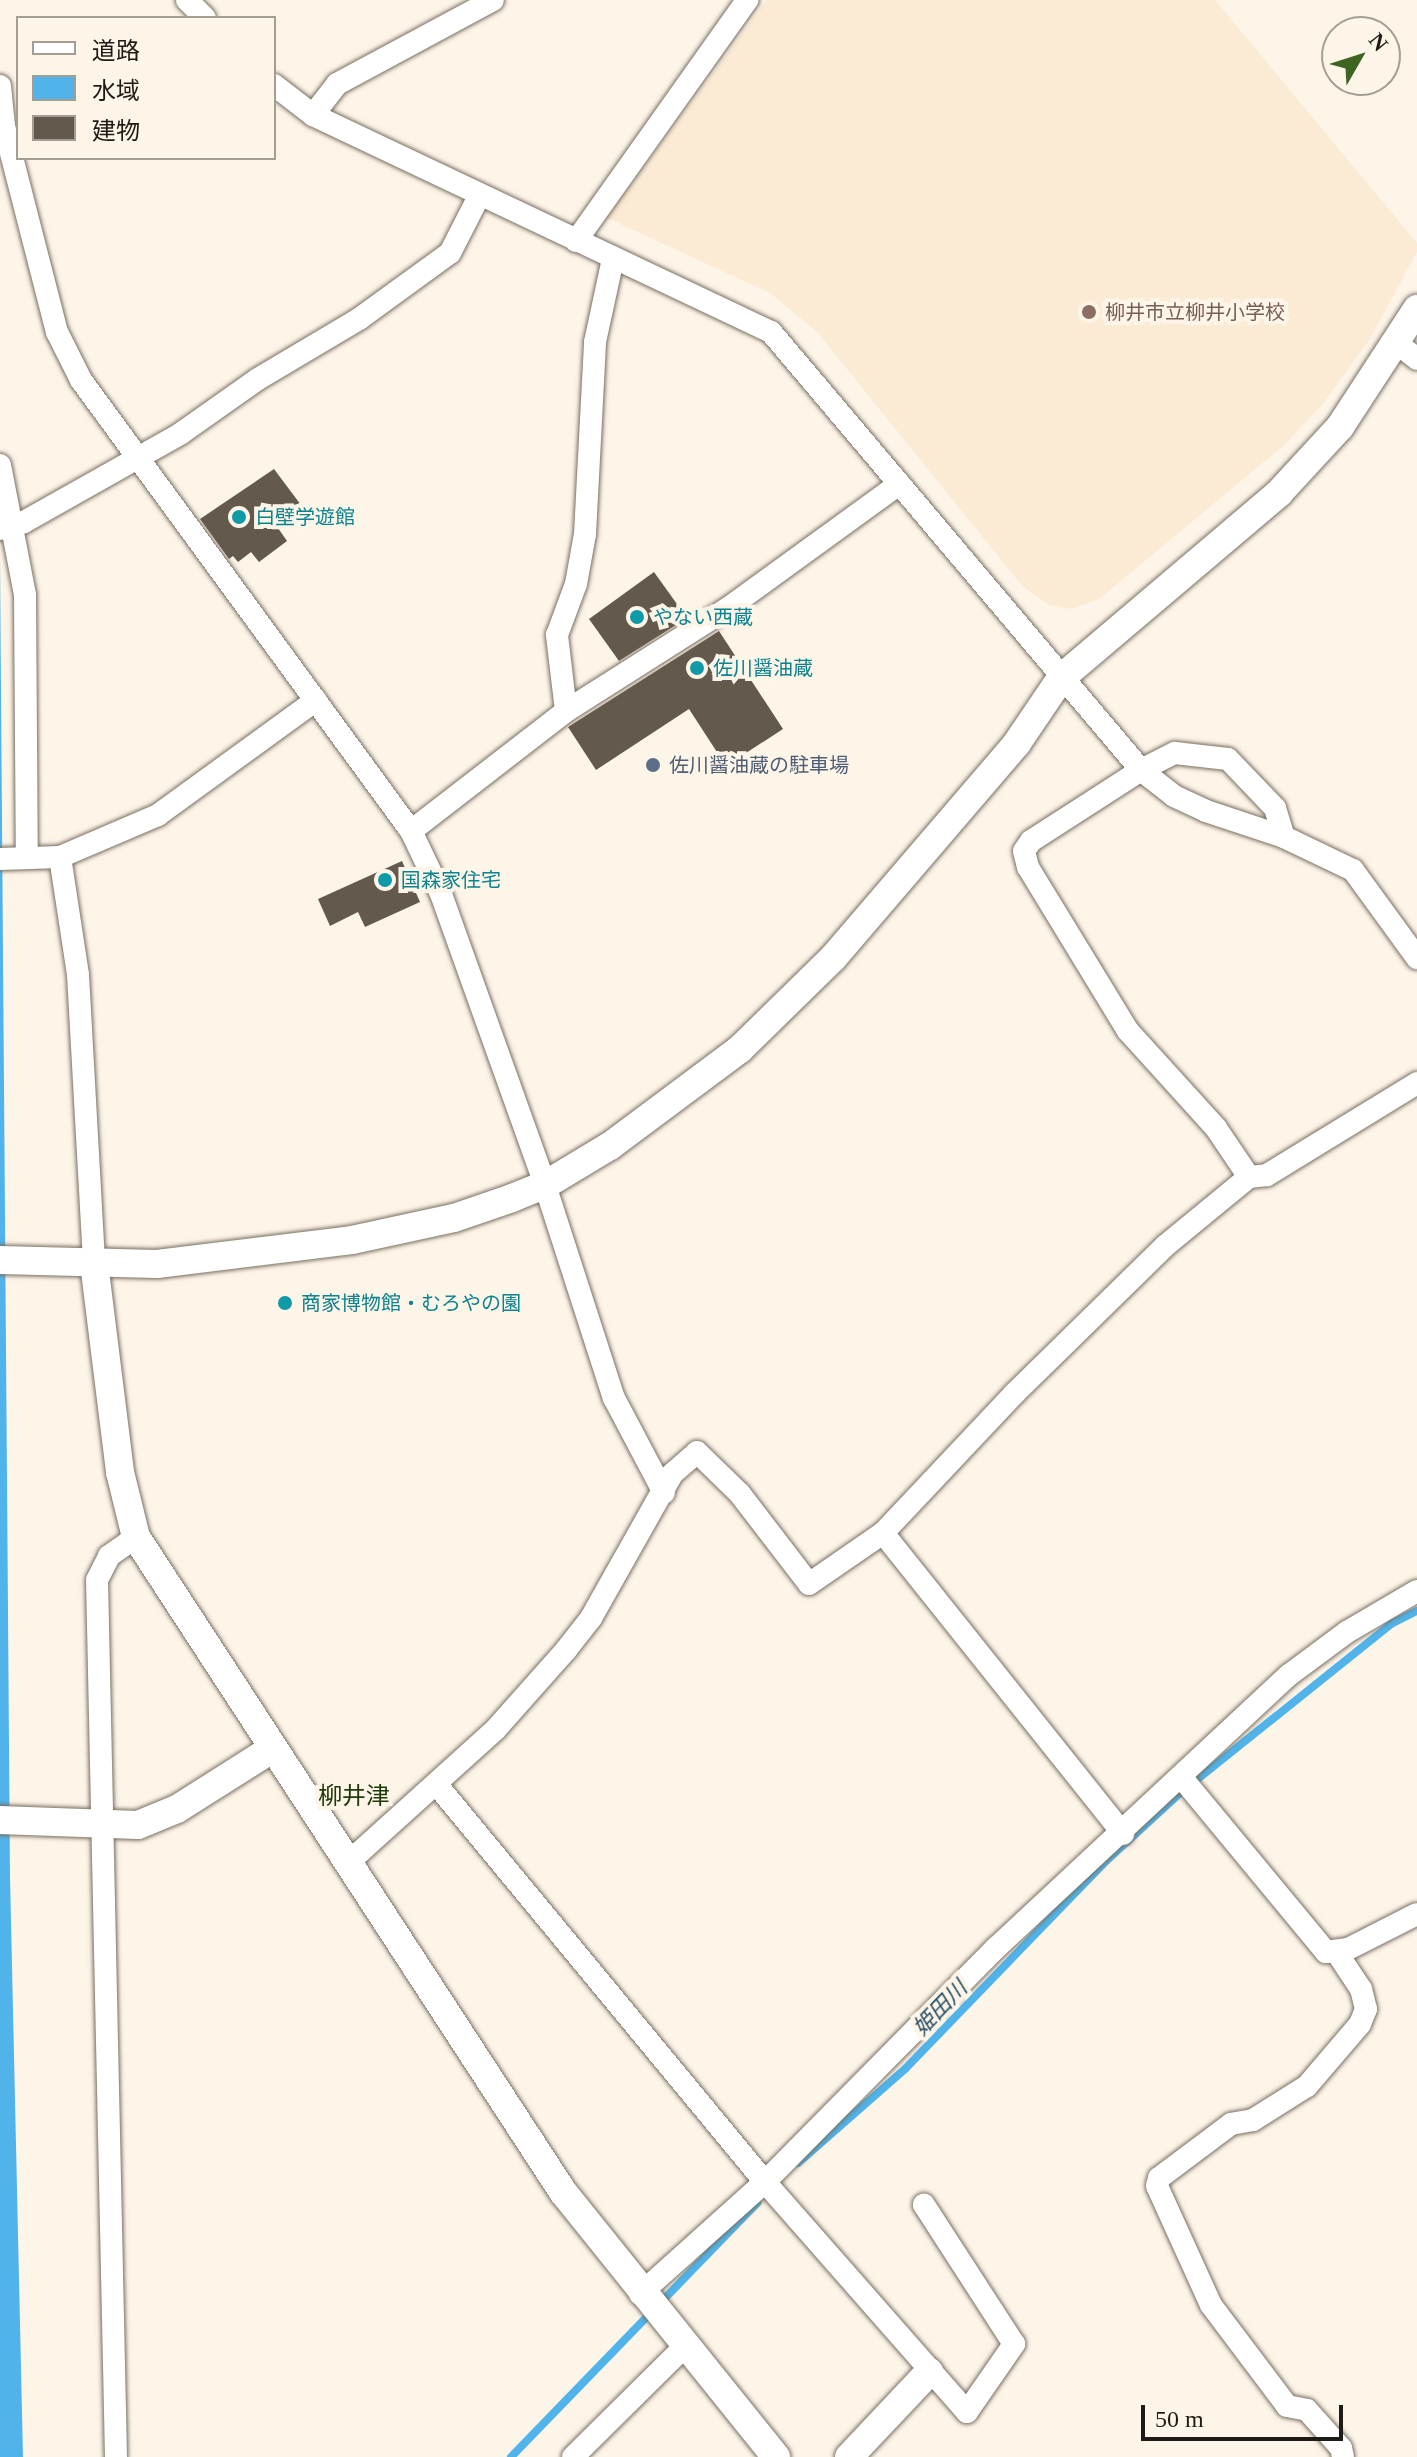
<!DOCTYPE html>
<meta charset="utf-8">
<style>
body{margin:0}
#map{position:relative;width:1417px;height:2457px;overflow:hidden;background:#fef5e9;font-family:"Times New Roman","Noto Sans JP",serif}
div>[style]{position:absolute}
.built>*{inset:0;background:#fbebd5}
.water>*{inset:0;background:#50b4ea}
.stream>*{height:8px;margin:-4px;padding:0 4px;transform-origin:4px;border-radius:4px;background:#50b4ea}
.building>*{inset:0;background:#63594c}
.roads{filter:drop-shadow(0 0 2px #786f61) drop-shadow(0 0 2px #786f61)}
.minor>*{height:22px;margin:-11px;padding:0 11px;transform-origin:11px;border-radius:11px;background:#fff}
.tertiary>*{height:28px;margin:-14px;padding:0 14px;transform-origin:14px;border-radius:14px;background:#fff}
.dots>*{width:22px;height:22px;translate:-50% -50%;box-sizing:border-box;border:4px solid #fef5e9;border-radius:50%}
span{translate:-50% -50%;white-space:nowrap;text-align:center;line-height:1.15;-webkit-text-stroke:8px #fef5e9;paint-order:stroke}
.education-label{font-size:20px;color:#785e54}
.left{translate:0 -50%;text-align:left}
.culture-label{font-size:20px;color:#0d838f}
.service-label{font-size:20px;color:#4e5e75}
.water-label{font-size:22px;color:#275067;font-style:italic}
.quarter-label{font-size:24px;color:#203b0b}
.legend{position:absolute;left:16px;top:16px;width:260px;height:144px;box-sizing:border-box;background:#fef5e9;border:2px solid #a49d94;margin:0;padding:10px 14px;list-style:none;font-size:24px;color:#1e1a15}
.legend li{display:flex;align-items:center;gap:16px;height:40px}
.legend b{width:40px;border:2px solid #a49d94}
.north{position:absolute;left:1321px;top:16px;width:80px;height:80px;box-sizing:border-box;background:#fef5e9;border:2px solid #a49d94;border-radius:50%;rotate:51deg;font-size:22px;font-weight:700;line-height:32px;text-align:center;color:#1e1a15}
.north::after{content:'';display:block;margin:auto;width:28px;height:36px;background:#3d6521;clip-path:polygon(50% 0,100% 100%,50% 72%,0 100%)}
.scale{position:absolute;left:1141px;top:2405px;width:202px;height:36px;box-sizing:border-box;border:4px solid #1e1a15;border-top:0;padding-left:10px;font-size:24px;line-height:28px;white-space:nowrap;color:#1e1a15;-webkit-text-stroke:6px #fef5e9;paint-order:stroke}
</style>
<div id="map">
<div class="built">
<i style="clip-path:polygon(767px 0,1215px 0,1417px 243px,1417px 252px,1370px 339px,1323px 404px,1283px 446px,1099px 599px,1072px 609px,1049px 605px,1023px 587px,817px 332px,770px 293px,607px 218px)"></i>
</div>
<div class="water">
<i style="clip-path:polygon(0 556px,10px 1876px,23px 2457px,0 2457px)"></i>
</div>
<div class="stream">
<i style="left:798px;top:2163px;width:144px;rotate:-41.3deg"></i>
<i style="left:906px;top:2068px;width:289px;rotate:-46deg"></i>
<i style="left:1107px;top:1860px;width:98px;rotate:-42.5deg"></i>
<i style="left:1179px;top:1794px;width:272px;rotate:-38.7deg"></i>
<i style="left:1391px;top:1624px;width:29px;rotate:-27deg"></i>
<i style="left:511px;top:2457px;width:354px;rotate:-45.9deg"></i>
</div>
<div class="building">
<i style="clip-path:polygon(274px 469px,301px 505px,278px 528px,287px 541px,259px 562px,251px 552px,238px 562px,233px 556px,229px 559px,200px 519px)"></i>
<i style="clip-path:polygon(654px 572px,687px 618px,619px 661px,589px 619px)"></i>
<i style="clip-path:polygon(719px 631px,783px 729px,726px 766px,689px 709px,596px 770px,568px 727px)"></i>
<i style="clip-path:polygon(402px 861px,420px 902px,365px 927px,358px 912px,330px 926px,318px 899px)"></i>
</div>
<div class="roads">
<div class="minor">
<i style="left:187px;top:0;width:25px;rotate:45deg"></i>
<i style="left:274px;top:85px;width:49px;rotate:37.6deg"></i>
<i style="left:313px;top:115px;width:507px;rotate:25.35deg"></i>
<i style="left:771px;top:332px;width:573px;rotate:49.81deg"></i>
<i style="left:1141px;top:770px;width:42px;rotate:38.2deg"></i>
<i style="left:1174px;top:796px;width:35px;rotate:25deg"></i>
<i style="left:1206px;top:811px;width:82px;rotate:18.4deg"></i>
<i style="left:1284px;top:837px;width:76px;rotate:25.6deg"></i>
<i style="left:1353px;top:870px;width:109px;rotate:54deg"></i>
<i style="left:0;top:86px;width:40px;rotate:84.3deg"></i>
<i style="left:4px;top:126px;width:213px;rotate:75.6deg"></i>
<i style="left:57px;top:332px;width:54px;rotate:63.4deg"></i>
<i style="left:81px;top:380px;width:559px;rotate:53.81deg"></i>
<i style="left:411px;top:831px;width:70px;rotate:64.5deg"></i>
<i style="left:441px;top:894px;width:309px;rotate:70.3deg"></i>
<i style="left:545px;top:1185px;width:224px;rotate:72.1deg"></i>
<i style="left:614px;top:1398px;width:107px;rotate:62.2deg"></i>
<i style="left:313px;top:115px;width:39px;rotate:-52deg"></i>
<i style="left:337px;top:84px;width:177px;rotate:-28.3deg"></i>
<i style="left:576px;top:241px;width:296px;rotate:-54.6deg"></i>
<i style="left:1398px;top:344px;width:24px;rotate:38deg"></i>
<i style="left:0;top:465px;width:132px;rotate:79.1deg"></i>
<i style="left:25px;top:595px;width:263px;rotate:89.6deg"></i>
<i style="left:0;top:529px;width:25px;rotate:-16deg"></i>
<i style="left:24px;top:522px;width:179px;rotate:-29.4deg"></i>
<i style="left:180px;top:434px;width:95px;rotate:-35.2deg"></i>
<i style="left:258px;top:379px;width:117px;rotate:-30.7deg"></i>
<i style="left:359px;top:319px;width:112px;rotate:-36deg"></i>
<i style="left:450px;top:253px;width:64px;rotate:-63deg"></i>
<i style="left:566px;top:711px;width:77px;rotate:-96.8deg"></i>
<i style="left:557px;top:635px;width:54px;rotate:-69.6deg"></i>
<i style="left:576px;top:584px;width:51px;rotate:-79.8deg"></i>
<i style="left:585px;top:534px;width:192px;rotate:-87deg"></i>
<i style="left:595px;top:342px;width:85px;rotate:-77.8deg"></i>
<i style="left:411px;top:831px;width:196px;rotate:-37.7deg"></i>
<i style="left:566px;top:711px;width:191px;rotate:-32.4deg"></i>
<i style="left:727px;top:609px;width:213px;rotate:-36deg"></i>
<i style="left:60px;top:857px;width:119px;rotate:81.3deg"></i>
<i style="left:78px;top:975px;width:288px;rotate:86.8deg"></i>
<i style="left:0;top:859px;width:60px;rotate:-1.9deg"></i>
<i style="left:60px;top:857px;width:107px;rotate:-23.2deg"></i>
<i style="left:158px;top:815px;width:195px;rotate:-36deg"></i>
<i style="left:1249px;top:1177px;width:59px;rotate:-124deg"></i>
<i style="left:1216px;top:1128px;width:131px;rotate:-132.2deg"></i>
<i style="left:1128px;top:1031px;width:192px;rotate:-121.4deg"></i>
<i style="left:1028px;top:867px;width:16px;rotate:-104deg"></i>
<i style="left:1024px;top:851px;width:12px;rotate:-55deg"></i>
<i style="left:1031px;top:841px;width:131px;rotate:-32.8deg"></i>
<i style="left:1141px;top:770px;width:38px;rotate:-27deg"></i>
<i style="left:1175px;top:753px;width:53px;rotate:6.5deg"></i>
<i style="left:1228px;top:759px;width:68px;rotate:46.2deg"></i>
<i style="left:1275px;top:808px;width:30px;rotate:73deg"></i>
<i style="left:883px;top:1533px;width:385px;rotate:51.4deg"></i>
<i style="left:1182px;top:1778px;width:226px;rotate:50.4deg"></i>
<i style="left:1326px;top:1952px;width:22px;rotate:-8deg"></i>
<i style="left:1348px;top:1949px;width:77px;rotate:-26.9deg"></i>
<i style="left:437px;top:1785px;width:515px;rotate:50.44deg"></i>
<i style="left:765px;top:2182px;width:306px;rotate:48.7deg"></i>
<i style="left:967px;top:2412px;width:83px;rotate:-55.3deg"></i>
<i style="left:1014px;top:2344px;width:166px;rotate:-122.9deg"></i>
<i style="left:351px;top:1860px;width:194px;rotate:-42.1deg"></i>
<i style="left:495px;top:1730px;width:107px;rotate:-48.4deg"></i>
<i style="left:566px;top:1650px;width:41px;rotate:-52deg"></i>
<i style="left:591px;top:1618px;width:165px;rotate:-60.6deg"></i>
<i style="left:672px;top:1474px;width:33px;rotate:-41deg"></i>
<i style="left:697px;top:1452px;width:60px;rotate:44.3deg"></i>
<i style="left:740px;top:1494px;width:113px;rotate:52.5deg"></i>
<i style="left:809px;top:1584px;width:90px;rotate:-34.6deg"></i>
<i style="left:883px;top:1533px;width:191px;rotate:-46.7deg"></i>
<i style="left:1014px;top:1394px;width:211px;rotate:-44.4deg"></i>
<i style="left:1165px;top:1246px;width:109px;rotate:-39.4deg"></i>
<i style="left:1249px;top:1177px;width:18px;rotate:-6deg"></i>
<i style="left:1267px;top:1175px;width:176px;rotate:-31.5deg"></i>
<i style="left:1337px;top:1953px;width:43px;rotate:56.3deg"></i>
<i style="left:1361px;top:1989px;width:21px;rotate:76deg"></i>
<i style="left:1366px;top:2009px;width:16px;rotate:112deg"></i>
<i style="left:1360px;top:2024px;width:82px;rotate:130.5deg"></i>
<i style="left:1307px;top:2086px;width:64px;rotate:147.8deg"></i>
<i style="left:1253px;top:2120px;width:22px;rotate:170deg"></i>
<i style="left:1231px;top:2124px;width:90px;rotate:143.1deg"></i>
<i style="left:1159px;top:2178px;width:8px;rotate:104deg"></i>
<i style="left:1157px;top:2186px;width:131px;rotate:65.6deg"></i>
<i style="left:1211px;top:2305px;width:126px;rotate:53deg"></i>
<i style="left:1287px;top:2406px;width:20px;rotate:11deg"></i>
<i style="left:1307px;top:2410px;width:51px;rotate:48.2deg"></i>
<i style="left:1341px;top:2448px;width:9px;rotate:77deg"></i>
<i style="left:640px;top:2294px;width:168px;rotate:-41.9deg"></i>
<i style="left:765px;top:2182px;width:329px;rotate:-45.4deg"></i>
<i style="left:996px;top:1948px;width:400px;rotate:-43deg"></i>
<i style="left:1289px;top:1675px;width:72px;rotate:-36.6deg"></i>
<i style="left:1347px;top:1632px;width:81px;rotate:-30.4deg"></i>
<i style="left:116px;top:2457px;width:877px;rotate:-91.24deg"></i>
<i style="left:97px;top:1580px;width:27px;rotate:-63deg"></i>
<i style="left:109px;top:1556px;width:33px;rotate:-35deg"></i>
<i style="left:573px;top:2457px;width:156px;rotate:-44.7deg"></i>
</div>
<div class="tertiary">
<i style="left:0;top:1260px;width:157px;rotate:1.5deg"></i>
<i style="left:157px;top:1264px;width:196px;rotate:-7deg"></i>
<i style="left:352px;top:1240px;width:104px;rotate:-12.2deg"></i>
<i style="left:454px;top:1218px;width:61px;rotate:-19deg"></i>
<i style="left:512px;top:1198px;width:35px;rotate:-22deg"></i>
<i style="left:545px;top:1185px;width:76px;rotate:-31deg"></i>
<i style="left:610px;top:1146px;width:162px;rotate:-36.7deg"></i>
<i style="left:740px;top:1049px;width:130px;rotate:-44.4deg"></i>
<i style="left:833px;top:958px;width:283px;rotate:-49.4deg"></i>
<i style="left:1017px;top:743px;width:78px;rotate:-55.9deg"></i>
<i style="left:1061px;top:678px;width:286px;rotate:-40.3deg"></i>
<i style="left:1279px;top:493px;width:90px;rotate:-47.3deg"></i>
<i style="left:1340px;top:427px;width:141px;rotate:-56.9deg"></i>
<i style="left:94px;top:1263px;width:211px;rotate:82.9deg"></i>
<i style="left:120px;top:1472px;width:67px;rotate:76.2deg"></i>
<i style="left:136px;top:1537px;width:782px;rotate:56.9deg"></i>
<i style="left:563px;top:2192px;width:340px;rotate:51.2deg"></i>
<i style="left:0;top:1820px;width:138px;rotate:2.1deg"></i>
<i style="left:138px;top:1825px;width:42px;rotate:-22.3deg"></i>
<i style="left:177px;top:1809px;width:112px;rotate:-32.3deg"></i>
<i style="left:849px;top:2457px;width:117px;rotate:-46.7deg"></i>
</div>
</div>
<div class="dots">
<i style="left:1089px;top:312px;background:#8d6e63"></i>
<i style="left:239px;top:517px;background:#0f9aa8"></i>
<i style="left:637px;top:617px;background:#0f9aa8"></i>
<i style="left:697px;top:668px;background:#0f9aa8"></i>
<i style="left:653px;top:765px;background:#5c6f8a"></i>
<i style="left:385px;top:880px;background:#0f9aa8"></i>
<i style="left:285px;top:1303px;background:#0f9aa8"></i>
</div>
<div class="education-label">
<span class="left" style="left:1105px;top:312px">柳井市立柳井小学校</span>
</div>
<div class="culture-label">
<span class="left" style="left:255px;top:517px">白壁学遊館</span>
<span class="left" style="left:653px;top:617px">やない西蔵</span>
<span class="left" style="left:713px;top:668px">佐川醤油蔵</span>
<span class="left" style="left:401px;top:880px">国森家住宅</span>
<span class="left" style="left:301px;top:1303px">商家博物館・むろやの園</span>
</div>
<div class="service-label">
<span class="left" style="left:669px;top:765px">佐川醤油蔵の駐車場</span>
</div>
<div class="water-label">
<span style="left:940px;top:2008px;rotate:-46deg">姫田川</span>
</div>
<div class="quarter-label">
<span style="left:354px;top:1797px">柳井津</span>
</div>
<ul class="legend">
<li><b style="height:10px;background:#fff"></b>道路</li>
<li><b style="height:22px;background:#50b4ea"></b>水域</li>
<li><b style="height:22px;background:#63594c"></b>建物</li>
</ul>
<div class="north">N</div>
<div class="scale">50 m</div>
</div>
